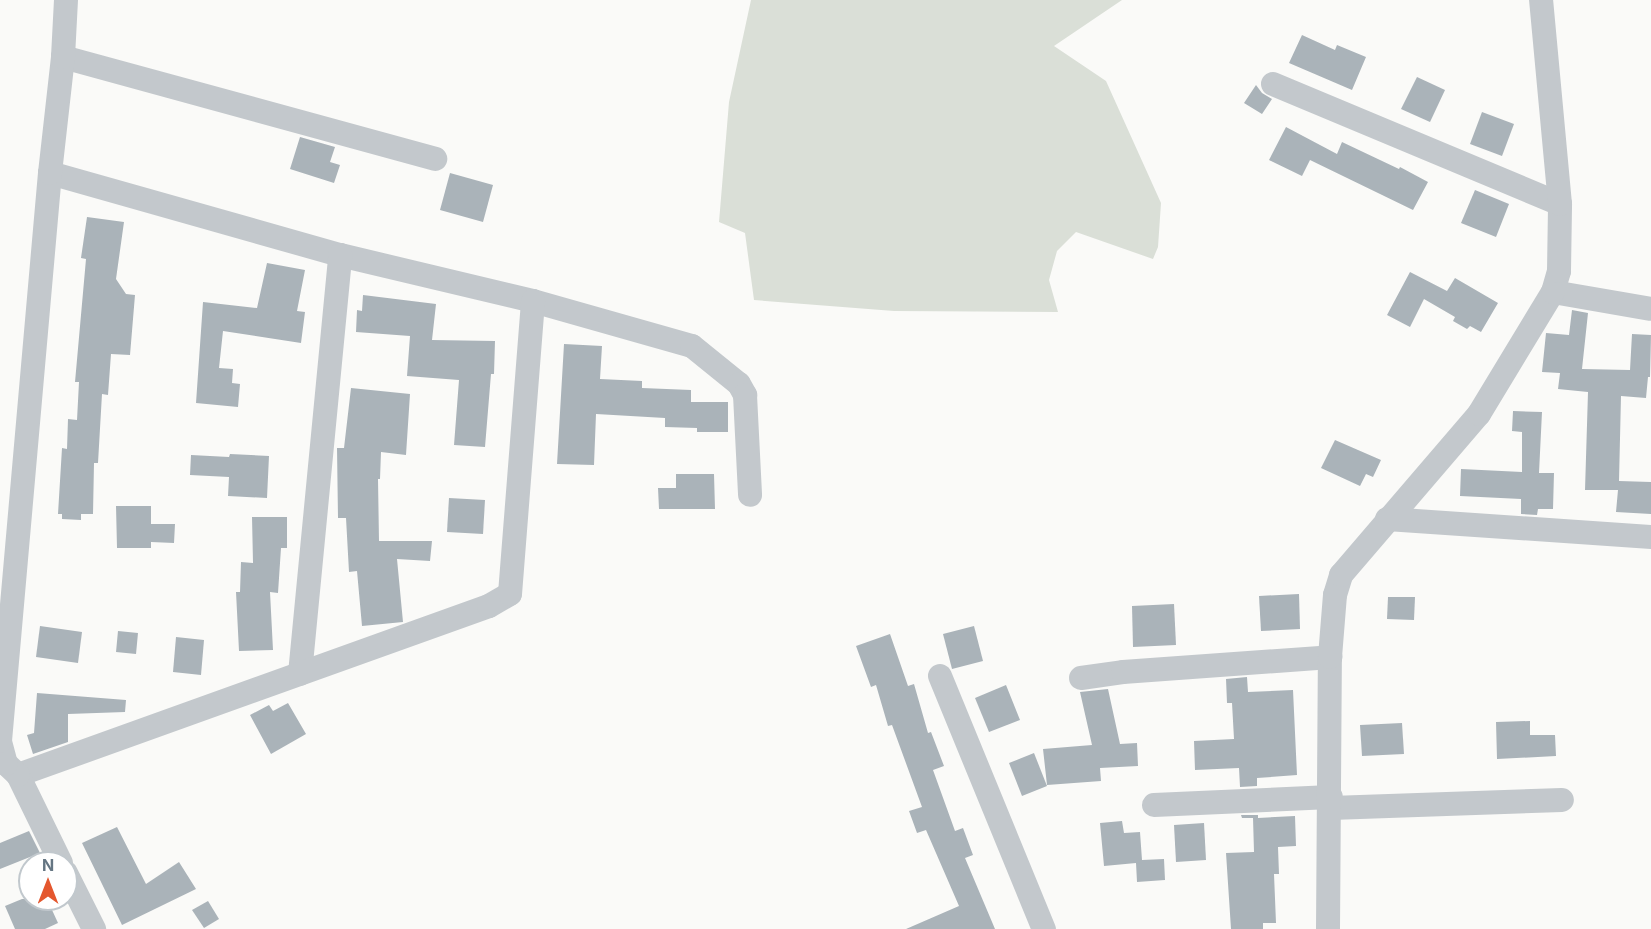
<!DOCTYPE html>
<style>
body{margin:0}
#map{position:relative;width:1651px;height:929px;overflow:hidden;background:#fafaf8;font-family:Inter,sans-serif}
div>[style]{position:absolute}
.green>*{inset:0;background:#dadfd7}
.building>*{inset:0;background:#aab3b9}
.street>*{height:24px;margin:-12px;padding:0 12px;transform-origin:12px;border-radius:12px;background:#c3c8cc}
span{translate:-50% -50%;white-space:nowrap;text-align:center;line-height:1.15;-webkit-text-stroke:6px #fff;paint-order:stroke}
.north{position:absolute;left:18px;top:851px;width:60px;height:60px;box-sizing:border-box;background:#fff;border:2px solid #c1c8cd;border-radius:50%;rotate:0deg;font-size:16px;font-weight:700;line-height:24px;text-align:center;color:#657683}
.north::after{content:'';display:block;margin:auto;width:21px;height:27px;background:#e4572e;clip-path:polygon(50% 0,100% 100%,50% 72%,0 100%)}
</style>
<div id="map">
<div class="green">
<i style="clip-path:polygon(751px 0,1122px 0,1054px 46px,1106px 81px,1161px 203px,1158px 247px,1153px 259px,1076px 232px,1057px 251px,1049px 280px,1058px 312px,894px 311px,754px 300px,745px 233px,719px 222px,729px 102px)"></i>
</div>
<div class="building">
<i style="clip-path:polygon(1302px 35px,1335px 50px,1337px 45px,1366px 57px,1352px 90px,1289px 63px)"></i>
<i style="clip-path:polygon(1417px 77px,1445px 90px,1430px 122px,1401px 109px)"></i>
<i style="clip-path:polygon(1256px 85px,1262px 93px,1272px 99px,1262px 114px,1244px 103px)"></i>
<i style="clip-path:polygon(1482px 112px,1514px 124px,1502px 156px,1470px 144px)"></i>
<i style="clip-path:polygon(1286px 127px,1337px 154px,1342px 142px,1399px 169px,1400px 167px,1428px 182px,1413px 210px,1310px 160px,1302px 176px,1269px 160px)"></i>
<i style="clip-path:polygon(300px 137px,335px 147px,330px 162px,340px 165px,334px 183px,290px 169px)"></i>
<i style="clip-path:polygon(450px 173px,493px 185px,483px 222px,440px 210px)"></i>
<i style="clip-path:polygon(1475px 190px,1509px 204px,1496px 237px,1461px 223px)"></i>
<i style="clip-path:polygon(87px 217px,124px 222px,116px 279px,126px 294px,135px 295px,130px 355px,111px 354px,108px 395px,102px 394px,98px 463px,94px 463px,93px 514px,81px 514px,81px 520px,62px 519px,62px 514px,58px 514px,62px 448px,67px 449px,68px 419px,77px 420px,79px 382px,75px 382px,86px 259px,81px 258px)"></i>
<i style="clip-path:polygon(267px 263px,305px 270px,297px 311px,305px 312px,301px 343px,223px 331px,219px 368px,233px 369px,232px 383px,240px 384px,238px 407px,196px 403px,203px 302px,257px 308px)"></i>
<i style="clip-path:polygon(1410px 272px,1447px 291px,1455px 278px,1498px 303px,1481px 332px,1470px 326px,1467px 329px,1453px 321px,1455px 317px,1424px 299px,1410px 327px,1387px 315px)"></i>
<i style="clip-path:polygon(363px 295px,436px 304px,432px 340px,495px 341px,494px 374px,491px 374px,485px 447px,454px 445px,459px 380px,407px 376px,410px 336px,356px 332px,357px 310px,362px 311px)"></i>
<i style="clip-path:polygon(1572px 310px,1588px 313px,1582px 369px,1630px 370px,1632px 334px,1651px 335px,1650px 377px,1648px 377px,1646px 398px,1621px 396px,1619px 481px,1651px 482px,1651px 514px,1616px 512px,1618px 490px,1585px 490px,1588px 392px,1558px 389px,1560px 373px,1542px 372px,1546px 333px,1569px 335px)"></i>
<i style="clip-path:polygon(564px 344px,602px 346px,600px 379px,642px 381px,642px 388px,691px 390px,691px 402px,728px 402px,728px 432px,697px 432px,697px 428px,665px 427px,665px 418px,596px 414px,594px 465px,557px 464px)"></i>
<i style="clip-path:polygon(351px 388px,410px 394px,406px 455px,381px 452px,380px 479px,378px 479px,379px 541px,432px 541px,430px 561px,397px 559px,403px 622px,362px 626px,357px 571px,349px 572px,346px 518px,338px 518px,337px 448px,344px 448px)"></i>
<i style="clip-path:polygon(1513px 411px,1542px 412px,1539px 473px,1554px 473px,1553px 509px,1538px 509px,1537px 515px,1521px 514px,1521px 499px,1460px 496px,1461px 469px,1522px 472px,1522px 432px,1512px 431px)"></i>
<i style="clip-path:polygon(1335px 440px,1381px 460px,1373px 477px,1366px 474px,1360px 486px,1321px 468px)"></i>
<i style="clip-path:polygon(230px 454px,269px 456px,267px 498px,228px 496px,229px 477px,190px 475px,191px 455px,229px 457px)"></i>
<i style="clip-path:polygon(676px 474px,714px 474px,715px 509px,659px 509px,658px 488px,676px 488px)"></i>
<i style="clip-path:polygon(449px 498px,485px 500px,483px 534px,447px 532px)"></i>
<i style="clip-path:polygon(116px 506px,151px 506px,151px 524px,175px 524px,174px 543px,151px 542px,151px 548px,117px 548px)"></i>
<i style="clip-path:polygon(252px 517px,287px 517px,287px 548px,281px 548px,278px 593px,270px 592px,273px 650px,239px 651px,236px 592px,240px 592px,241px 562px,253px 563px)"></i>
<i style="clip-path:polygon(1299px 594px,1300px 629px,1261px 631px,1259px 596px)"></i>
<i style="clip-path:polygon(1388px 597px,1415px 597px,1414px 620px,1387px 619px)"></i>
<i style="clip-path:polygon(1174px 604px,1176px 645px,1133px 647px,1132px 606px)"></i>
<i style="clip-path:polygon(40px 626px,82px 632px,78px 663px,36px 657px)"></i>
<i style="clip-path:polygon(974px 626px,983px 661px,952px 669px,943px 634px)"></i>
<i style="clip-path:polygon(118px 631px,138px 633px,136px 654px,116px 652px)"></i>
<i style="clip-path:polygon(890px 634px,908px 686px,914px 684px,928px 733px,931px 732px,944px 766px,933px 770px,955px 831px,963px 828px,973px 855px,965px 858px,995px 929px,906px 929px,959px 906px,926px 830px,917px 833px,909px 811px,922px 807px,892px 725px,888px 726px,876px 685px,871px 687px,856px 646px)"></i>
<i style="clip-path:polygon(176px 637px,204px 640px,201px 675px,173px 672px)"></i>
<i style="clip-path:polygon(1247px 677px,1248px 692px,1293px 690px,1297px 775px,1257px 778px,1257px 786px,1240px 787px,1239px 768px,1195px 770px,1194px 741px,1234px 739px,1232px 703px,1227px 703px,1226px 679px)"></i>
<i style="clip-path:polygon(1006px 685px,1020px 720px,989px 732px,975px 698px)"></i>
<i style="clip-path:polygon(1108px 689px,1120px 744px,1137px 743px,1138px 766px,1100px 768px,1101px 781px,1047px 785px,1043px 749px,1092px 745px,1080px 692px)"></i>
<i style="clip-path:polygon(37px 693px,126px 700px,125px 712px,68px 714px,68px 742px,33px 754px,27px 735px,34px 733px)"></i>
<i style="clip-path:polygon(288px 703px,306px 734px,271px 754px,250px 715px,269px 705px,273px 711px)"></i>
<i style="clip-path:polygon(1530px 721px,1530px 735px,1555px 735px,1556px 756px,1497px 759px,1496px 722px)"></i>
<i style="clip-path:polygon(1402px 723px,1404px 754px,1362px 756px,1360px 725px)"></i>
<i style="clip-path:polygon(1034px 753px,1047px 786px,1022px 796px,1009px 763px)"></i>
<i style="clip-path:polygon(1241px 815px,1258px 815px,1258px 818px,1295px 816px,1296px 846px,1278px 847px,1279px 874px,1274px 874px,1276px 923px,1263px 923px,1263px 929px,1231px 929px,1226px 853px,1254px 852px,1253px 818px,1242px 818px)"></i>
<i style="clip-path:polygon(1122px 821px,1124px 833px,1140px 832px,1142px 860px,1164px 859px,1165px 880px,1137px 882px,1136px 863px,1104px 866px,1100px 823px)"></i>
<i style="clip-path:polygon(1204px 823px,1206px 860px,1176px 862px,1174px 825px)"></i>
<i style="clip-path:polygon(117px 827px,146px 884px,179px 862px,196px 889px,122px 925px,82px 843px)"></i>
<i style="clip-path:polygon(29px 831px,40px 853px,0 869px,0 843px)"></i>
<i style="clip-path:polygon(22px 899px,47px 899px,58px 923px,45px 929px,15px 929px,5px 906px)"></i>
<i style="clip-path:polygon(208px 901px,219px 919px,204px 928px,192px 910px)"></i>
</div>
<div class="street">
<i style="left:63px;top:57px;width:386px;rotate:15.3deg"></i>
<i style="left:1273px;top:84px;width:311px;rotate:22.7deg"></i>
<i style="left:50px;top:173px;width:301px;rotate:15.8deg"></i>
<i style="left:340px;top:255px;width:198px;rotate:13.4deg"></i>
<i style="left:533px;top:301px;width:165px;rotate:15.8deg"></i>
<i style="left:692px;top:346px;width:60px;rotate:39deg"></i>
<i style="left:739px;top:384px;width:13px;rotate:61deg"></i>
<i style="left:745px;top:395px;width:100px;rotate:87.1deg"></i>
<i style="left:1553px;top:292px;width:99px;rotate:9.8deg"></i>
<i style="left:1387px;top:519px;width:265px;rotate:3.9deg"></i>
<i style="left:300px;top:674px;width:421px;rotate:-84.5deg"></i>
<i style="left:940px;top:676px;width:274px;rotate:67.7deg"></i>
<i style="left:1081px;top:678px;width:42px;rotate:-8.1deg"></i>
<i style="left:1123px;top:672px;width:208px;rotate:-4.1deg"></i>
<i style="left:18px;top:775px;width:500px;rotate:-19.74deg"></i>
<i style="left:489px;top:606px;width:24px;rotate:-30deg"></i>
<i style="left:510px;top:594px;width:294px;rotate:-85.5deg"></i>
<i style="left:1154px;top:805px;width:177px;rotate:-2.6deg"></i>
<i style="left:1331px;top:808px;width:231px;rotate:-2deg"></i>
<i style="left:61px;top:863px;width:98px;rotate:-116deg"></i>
<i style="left:18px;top:775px;width:16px;rotate:-137deg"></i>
<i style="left:6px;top:764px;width:24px;rotate:-105deg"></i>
<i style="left:0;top:741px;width:570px;rotate:-84.97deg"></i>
<i style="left:50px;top:173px;width:117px;rotate:-83.6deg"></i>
<i style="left:63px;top:57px;width:57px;rotate:-87deg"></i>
<i style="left:66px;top:873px;width:63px;rotate:63.4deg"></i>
<i style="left:1328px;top:929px;width:272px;rotate:-89.6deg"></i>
<i style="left:1330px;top:657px;width:62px;rotate:-85.4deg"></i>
<i style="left:1335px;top:595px;width:21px;rotate:-73deg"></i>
<i style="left:1341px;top:575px;width:212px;rotate:-49.4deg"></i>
<i style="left:1479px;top:414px;width:143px;rotate:-58.8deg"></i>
<i style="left:1553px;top:292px;width:22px;rotate:-74deg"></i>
<i style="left:1559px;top:271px;width:67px;rotate:-89.1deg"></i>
<i style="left:1560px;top:204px;width:205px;rotate:-95.3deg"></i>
</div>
<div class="north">N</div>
</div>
